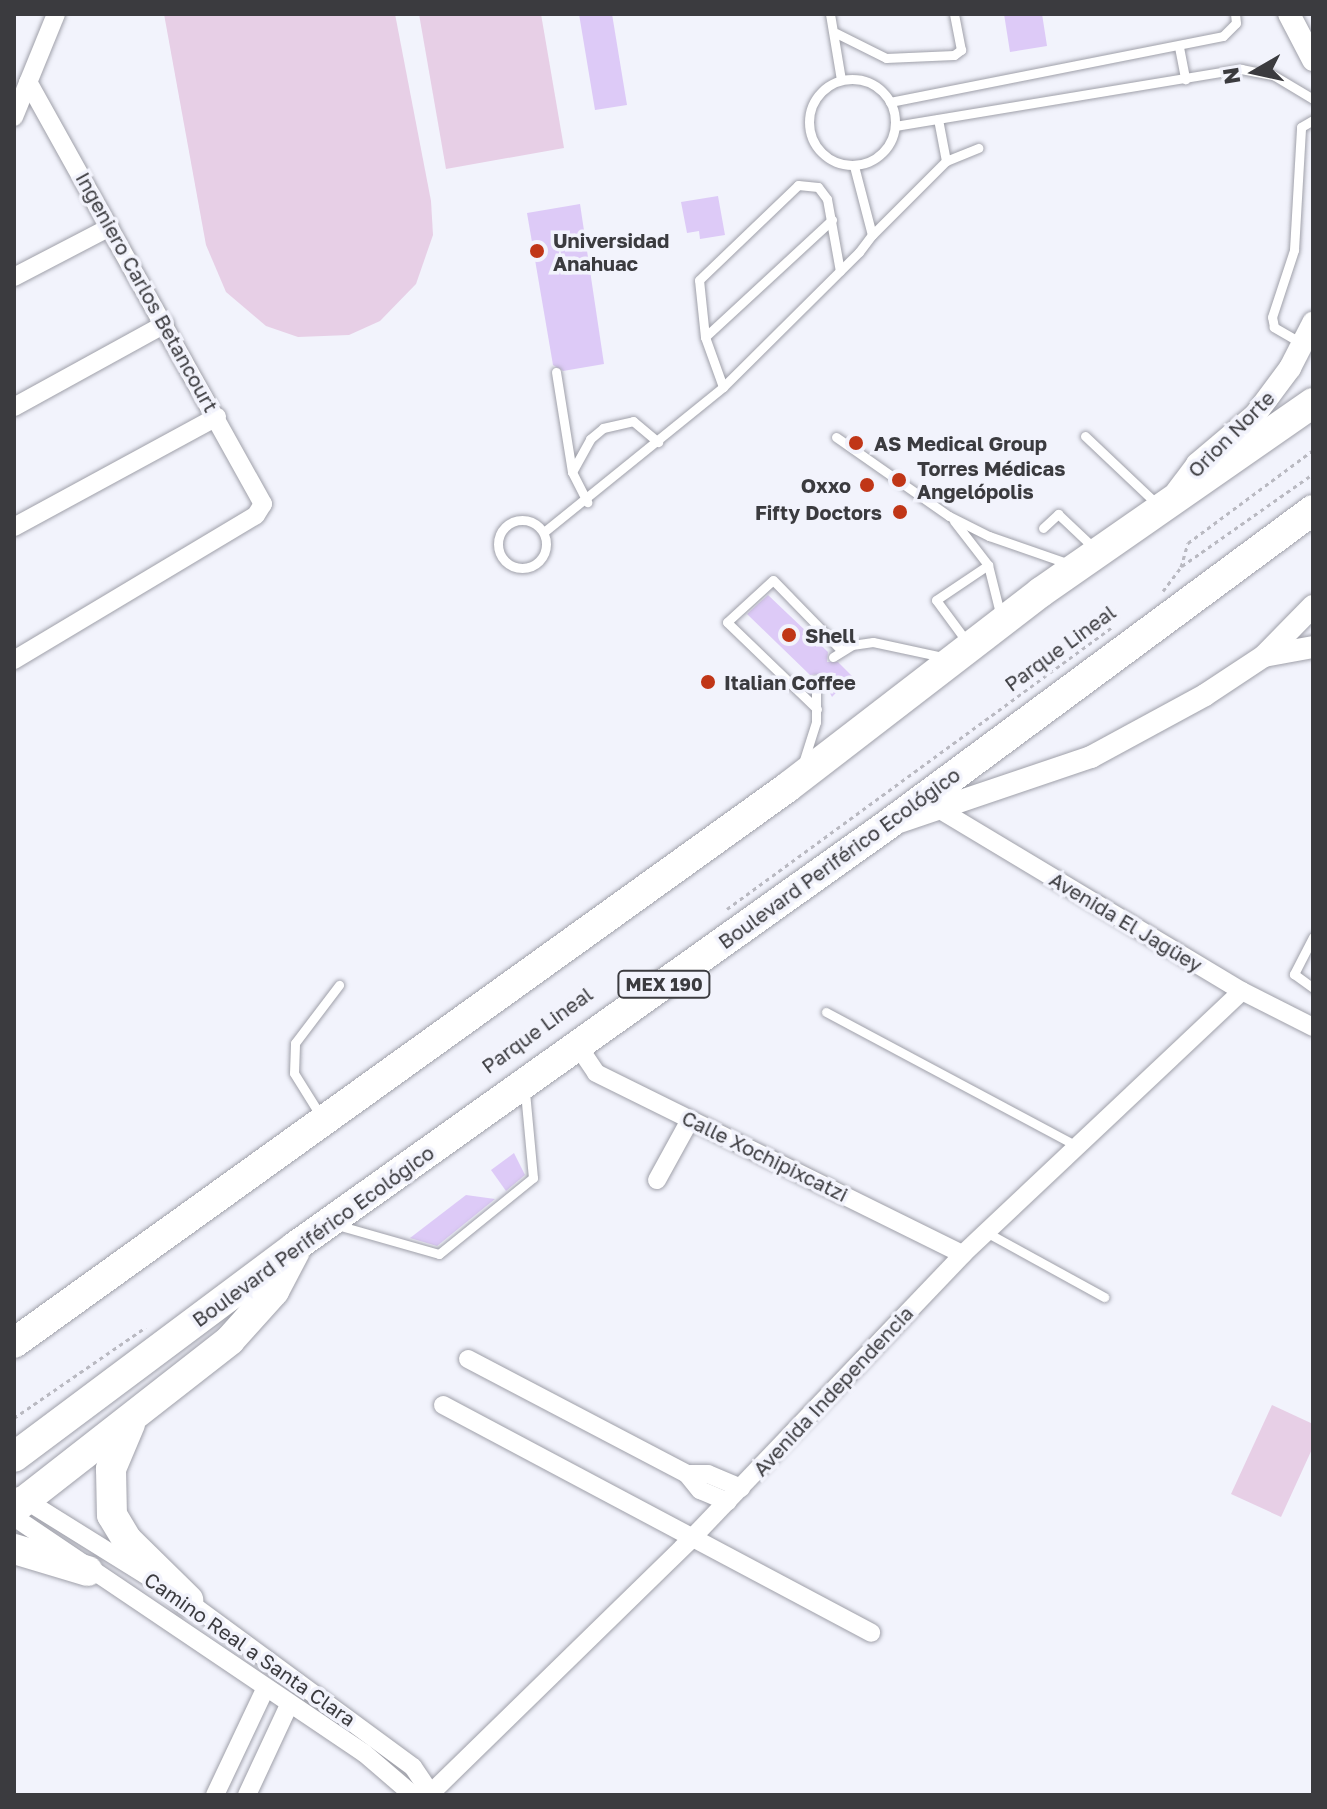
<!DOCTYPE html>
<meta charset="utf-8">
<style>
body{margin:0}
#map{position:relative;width:1327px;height:1809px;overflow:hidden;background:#f2f3fc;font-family:"Golos Text",sans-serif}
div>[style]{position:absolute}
.green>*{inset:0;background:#e7cfe6}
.building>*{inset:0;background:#ddcaf7}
.path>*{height:3px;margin-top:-1.5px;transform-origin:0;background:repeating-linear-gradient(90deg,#b9b9c1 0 4px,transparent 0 8px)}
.roads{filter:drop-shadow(0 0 2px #9fa0a9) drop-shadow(0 0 2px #9fa0a9)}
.service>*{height:9px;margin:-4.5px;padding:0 4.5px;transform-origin:4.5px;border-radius:4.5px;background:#fff}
.service>.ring{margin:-4.5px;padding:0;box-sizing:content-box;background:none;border:9px solid #fff;border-radius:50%}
.minor>*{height:18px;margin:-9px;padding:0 9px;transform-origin:9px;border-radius:9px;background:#fff}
.tertiary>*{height:22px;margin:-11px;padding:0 11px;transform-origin:11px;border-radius:11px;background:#fff}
.trunk>*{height:30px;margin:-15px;padding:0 15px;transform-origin:15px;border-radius:15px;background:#fff}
.dots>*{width:22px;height:22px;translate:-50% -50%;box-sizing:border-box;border:4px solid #f2f3fc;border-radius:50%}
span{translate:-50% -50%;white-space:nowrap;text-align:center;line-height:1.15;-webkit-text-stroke:7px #f2f3fc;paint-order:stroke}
.shield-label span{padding:2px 6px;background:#f2f3fc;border:2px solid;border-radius:6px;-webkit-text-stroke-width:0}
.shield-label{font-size:18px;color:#3b3b3f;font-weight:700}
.poi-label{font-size:20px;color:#3b3b3f;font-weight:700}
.left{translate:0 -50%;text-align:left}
.right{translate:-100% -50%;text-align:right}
.street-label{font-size:20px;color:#3b3b3f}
.frame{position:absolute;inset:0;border:16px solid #3b3b3f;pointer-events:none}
.north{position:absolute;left:1215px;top:32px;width:80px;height:80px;-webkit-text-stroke:6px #f2f3fc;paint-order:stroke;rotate:261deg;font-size:22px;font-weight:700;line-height:32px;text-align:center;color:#3b3b3f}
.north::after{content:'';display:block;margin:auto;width:28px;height:36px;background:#3b3b3f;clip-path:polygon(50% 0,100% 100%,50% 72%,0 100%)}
</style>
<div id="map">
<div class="green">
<i style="clip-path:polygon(164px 14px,395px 14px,431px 201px,433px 235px,416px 284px,380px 321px,349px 335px,298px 337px,266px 326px,226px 292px,206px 245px)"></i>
<i style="clip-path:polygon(419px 14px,541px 14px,564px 148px,446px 169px)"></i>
<i style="clip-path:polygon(1272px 1405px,1313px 1424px,1313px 1447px,1281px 1517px,1231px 1494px)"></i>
</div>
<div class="building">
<i style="clip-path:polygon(579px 14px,612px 14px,627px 105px,595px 110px)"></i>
<i style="clip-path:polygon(1004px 14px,1042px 14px,1047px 46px,1010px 52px)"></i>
<i style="clip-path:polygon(718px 196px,725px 235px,700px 239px,699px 231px,687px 233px,681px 202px)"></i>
<i style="clip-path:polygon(580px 204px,604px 364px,563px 371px,553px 365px,527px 213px)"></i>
<i style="clip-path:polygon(768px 595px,828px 652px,827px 662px,838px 662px,852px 676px,832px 697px,820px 674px,810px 675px,747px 614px)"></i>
<i style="clip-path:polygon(514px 1153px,525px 1175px,506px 1191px,491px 1170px)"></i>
<i style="clip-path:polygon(466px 1195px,495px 1199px,437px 1246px,410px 1238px)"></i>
</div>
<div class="path">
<i style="left:1182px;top:566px;width:160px;rotate:-35.1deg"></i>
<i style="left:1163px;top:591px;width:30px;rotate:-53deg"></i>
<i style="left:1181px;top:567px;width:25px;rotate:-74deg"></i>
<i style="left:1188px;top:543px;width:156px;rotate:-36.6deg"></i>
<i style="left:727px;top:909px;width:476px;rotate:-36.2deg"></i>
<i style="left:14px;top:1418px;width:160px;rotate:-34.6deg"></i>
</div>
<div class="roads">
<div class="service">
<i style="left:830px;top:14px;width:67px;rotate:80.5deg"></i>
<i style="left:836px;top:33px;width:56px;rotate:26.6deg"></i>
<i style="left:886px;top:58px;width:68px;rotate:-2.5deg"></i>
<i style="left:954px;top:55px;width:9px;rotate:-36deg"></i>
<i style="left:961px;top:50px;width:37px;rotate:-101deg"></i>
<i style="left:1179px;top:47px;width:33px;rotate:79deg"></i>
<i class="ring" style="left:809px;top:79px;width:77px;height:77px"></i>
<i style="left:890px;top:102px;width:339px;rotate:-11.2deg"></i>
<i style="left:1223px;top:36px;width:18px;rotate:-45deg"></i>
<i style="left:1236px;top:23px;width:9px;rotate:-96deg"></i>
<i style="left:938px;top:119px;width:43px;rotate:79.2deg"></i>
<i style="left:895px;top:126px;width:351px;rotate:-9.4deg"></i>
<i style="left:1241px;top:69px;width:33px;rotate:11deg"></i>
<i style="left:1273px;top:75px;width:47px;rotate:31deg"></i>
<i style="left:872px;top:235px;width:105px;rotate:-45deg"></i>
<i style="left:946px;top:161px;width:35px;rotate:-22deg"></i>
<i style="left:705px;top:337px;width:173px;rotate:-42.7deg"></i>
<i style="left:1303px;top:344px;width:34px;rotate:-150deg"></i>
<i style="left:1274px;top:327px;width:10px;rotate:-101deg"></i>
<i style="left:1272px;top:317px;width:71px;rotate:-71.8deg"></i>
<i style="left:1294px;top:250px;width:123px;rotate:-86.7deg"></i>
<i style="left:1301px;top:127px;width:14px;rotate:-30deg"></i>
<i style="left:556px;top:372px;width:101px;rotate:80.9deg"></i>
<i style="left:572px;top:472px;width:34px;rotate:63deg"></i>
<i style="left:723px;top:387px;width:53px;rotate:-109.8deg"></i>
<i style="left:705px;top:337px;width:57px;rotate:-96deg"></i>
<i style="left:699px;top:280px;width:137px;rotate:-43.8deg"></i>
<i style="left:798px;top:185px;width:20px;rotate:6deg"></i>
<i style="left:818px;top:187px;width:15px;rotate:53deg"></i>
<i style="left:827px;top:199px;width:73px;rotate:79.8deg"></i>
<i style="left:1085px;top:436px;width:100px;rotate:43.4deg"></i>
<i style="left:836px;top:437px;width:138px;rotate:35deg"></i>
<i style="left:949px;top:516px;width:45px;rotate:26.6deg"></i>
<i style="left:989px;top:536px;width:86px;rotate:19.1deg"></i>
<i style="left:572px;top:472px;width:38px;rotate:-61deg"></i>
<i style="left:590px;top:439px;width:17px;rotate:-40deg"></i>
<i style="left:603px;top:428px;width:31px;rotate:-13deg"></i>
<i style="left:633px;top:421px;width:33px;rotate:40deg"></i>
<i class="ring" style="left:498px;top:520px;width:39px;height:39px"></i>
<i style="left:954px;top:521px;width:56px;rotate:52.3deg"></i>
<i style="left:988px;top:565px;width:54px;rotate:76deg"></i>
<i style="left:1043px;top:528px;width:21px;rotate:-43deg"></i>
<i style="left:1058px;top:514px;width:51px;rotate:43.4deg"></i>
<i style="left:544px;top:532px;width:230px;rotate:-39deg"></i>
<i style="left:723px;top:387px;width:192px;rotate:-44.8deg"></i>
<i style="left:859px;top:252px;width:21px;rotate:-53deg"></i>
<i style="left:872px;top:235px;width:71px;rotate:-104.6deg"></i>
<i style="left:967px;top:642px;width:52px;rotate:-126.4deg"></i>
<i style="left:936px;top:600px;width:63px;rotate:-33.9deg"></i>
<i style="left:833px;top:657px;width:22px;rotate:-32deg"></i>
<i style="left:852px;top:645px;width:21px;rotate:-8deg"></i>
<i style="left:873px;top:642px;width:72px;rotate:12.1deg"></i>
<i style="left:817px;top:709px;width:125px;rotate:-136deg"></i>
<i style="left:727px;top:622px;width:62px;rotate:-42.4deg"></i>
<i style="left:773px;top:580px;width:98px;rotate:45.8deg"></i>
<i style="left:803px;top:763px;width:43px;rotate:-72.4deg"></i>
<i style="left:816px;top:722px;width:42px;rotate:-90deg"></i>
<i style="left:1313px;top:937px;width:42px;rotate:117.2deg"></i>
<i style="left:1294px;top:974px;width:24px;rotate:36deg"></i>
<i style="left:826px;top:1012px;width:285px;rotate:28.1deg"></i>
<i style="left:322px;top:1118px;width:53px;rotate:-121.9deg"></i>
<i style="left:294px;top:1073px;width:30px;rotate:-88deg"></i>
<i style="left:295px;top:1043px;width:73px;rotate:-52.8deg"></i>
<i style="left:337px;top:1225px;width:106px;rotate:15.9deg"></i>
<i style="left:439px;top:1254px;width:121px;rotate:-39deg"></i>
<i style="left:533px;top:1178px;width:86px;rotate:-95.3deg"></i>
<i style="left:986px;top:1232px;width:135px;rotate:28.8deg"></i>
</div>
<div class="minor">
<i style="left:14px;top:117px;width:111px;rotate:-67.8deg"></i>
<i style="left:14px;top:277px;width:108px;rotate:-27.5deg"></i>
<i style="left:14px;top:407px;width:172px;rotate:-28.8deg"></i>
<i style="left:14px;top:527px;width:231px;rotate:-28.5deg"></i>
<i style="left:14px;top:660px;width:282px;rotate:-30.9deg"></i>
<i style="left:256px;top:515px;width:13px;rotate:-58deg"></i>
<i style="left:263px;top:504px;width:483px;rotate:-119.1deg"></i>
<i style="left:942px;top:811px;width:350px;rotate:31deg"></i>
<i style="left:1242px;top:991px;width:80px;rotate:26.9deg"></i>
<i style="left:578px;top:1046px;width:32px;rotate:56deg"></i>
<i style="left:596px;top:1073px;width:409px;rotate:26.3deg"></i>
<i style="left:657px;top:1180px;width:68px;rotate:-61.2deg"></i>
<i style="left:468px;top:1359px;width:247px;rotate:27.7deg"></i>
<i style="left:687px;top:1474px;width:21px;rotate:51deg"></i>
<i style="left:700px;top:1490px;width:30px;rotate:23deg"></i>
<i style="left:443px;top:1405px;width:485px;rotate:28deg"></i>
<i style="left:687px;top:1474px;width:21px"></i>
<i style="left:708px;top:1474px;width:36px;rotate:23deg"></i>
<i style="left:19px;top:1496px;width:159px;rotate:31.9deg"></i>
<i style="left:14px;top:1517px;width:422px;rotate:34deg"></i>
<i style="left:364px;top:1753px;width:65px;rotate:40.6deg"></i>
<i style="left:179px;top:1595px;width:290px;rotate:36.3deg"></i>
<i style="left:413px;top:1767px;width:34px;rotate:56deg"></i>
<i style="left:215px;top:1795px;width:117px;rotate:-64.7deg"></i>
<i style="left:247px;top:1795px;width:99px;rotate:-65deg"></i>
<i style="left:429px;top:1795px;width:368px;rotate:-44.3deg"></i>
<i style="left:692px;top:1538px;width:393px;rotate:-46.3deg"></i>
<i style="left:963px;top:1254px;width:383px;rotate:-43.3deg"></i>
</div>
<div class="tertiary">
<i style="left:1289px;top:14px;width:52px;rotate:62.4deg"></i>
<i style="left:1177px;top:491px;width:34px;rotate:-53deg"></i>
<i style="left:1197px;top:464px;width:76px;rotate:-40.2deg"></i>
<i style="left:1255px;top:415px;width:59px;rotate:-53.3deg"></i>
<i style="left:1290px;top:368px;width:51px;rotate:-62.9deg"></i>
<i style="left:1264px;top:656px;width:50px;rotate:-10.4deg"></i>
<i style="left:899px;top:822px;width:203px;rotate:-18.7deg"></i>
<i style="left:1091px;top:757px;width:130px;rotate:-28.5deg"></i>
<i style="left:1205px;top:695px;width:71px;rotate:-33.5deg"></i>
<i style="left:1264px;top:656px;width:70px;rotate:-45.6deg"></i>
</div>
<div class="trunk">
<i style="left:14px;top:1343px;width:953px;rotate:-35.69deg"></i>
<i style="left:788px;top:787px;width:319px;rotate:-37.6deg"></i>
<i style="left:1041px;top:592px;width:331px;rotate:-34.8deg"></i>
<i style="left:130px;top:1424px;width:49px;rotate:112.9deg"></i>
<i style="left:111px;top:1469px;width:46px;rotate:88.8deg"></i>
<i style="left:112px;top:1515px;width:29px;rotate:59deg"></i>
<i style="left:127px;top:1540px;width:86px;rotate:44.5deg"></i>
<i style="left:14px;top:1457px;width:352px;rotate:-36.8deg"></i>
<i style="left:296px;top:1246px;width:724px;rotate:-35.45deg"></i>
<i style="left:886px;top:826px;width:531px;rotate:-36.5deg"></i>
<i style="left:14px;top:1509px;width:274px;rotate:-38deg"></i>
<i style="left:230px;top:1340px;width:66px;rotate:-48.1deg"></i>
<i style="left:274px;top:1291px;width:45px;rotate:-62.3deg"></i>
<i style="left:14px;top:1549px;width:77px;rotate:16.6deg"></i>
</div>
</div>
<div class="dots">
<i style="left:537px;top:251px;background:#c03617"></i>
<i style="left:856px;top:443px;background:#c03617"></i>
<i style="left:899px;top:480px;background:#c03617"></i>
<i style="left:867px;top:485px;background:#c03617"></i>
<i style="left:900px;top:512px;background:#c03617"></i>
<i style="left:789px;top:635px;background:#c03617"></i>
<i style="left:708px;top:682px;background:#c03617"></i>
</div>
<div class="shield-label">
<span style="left:664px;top:984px">MEX 190</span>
</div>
<div class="poi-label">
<span class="left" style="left:553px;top:252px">Universidad<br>Anahuac</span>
<span class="left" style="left:874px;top:443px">AS Medical Group</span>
<span class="left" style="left:917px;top:480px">Torres Médicas<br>Angelópolis</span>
<span class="right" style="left:851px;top:485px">Oxxo</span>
<span class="right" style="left:882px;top:512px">Fifty Doctors</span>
<span class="left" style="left:805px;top:635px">Shell</span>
<span class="left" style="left:724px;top:682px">Italian Coffee</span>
</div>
<div class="street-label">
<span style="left:147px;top:292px;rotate:61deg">Ingeniero Carlos Betancourt</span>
<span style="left:1231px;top:434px;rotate:-45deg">Orion Norte</span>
<span style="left:1060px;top:648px;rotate:-36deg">Parque Lineal</span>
<span style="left:839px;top:858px;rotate:-36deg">Boulevard Periférico Ecológico</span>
<span style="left:1126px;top:922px;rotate:31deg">Avenida El Jagüey</span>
<span style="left:537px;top:1030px;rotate:-36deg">Parque Lineal</span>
<span style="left:765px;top:1156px;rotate:26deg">Calle Xochipixcatzi</span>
<span style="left:313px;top:1236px;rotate:-36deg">Boulevard Periférico Ecológico</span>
<span style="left:833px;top:1391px;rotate:-47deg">Avenida Independencia</span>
<span style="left:250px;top:1649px;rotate:35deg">Camino Real a Santa Clara</span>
</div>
<div class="frame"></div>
<div class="north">N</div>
</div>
